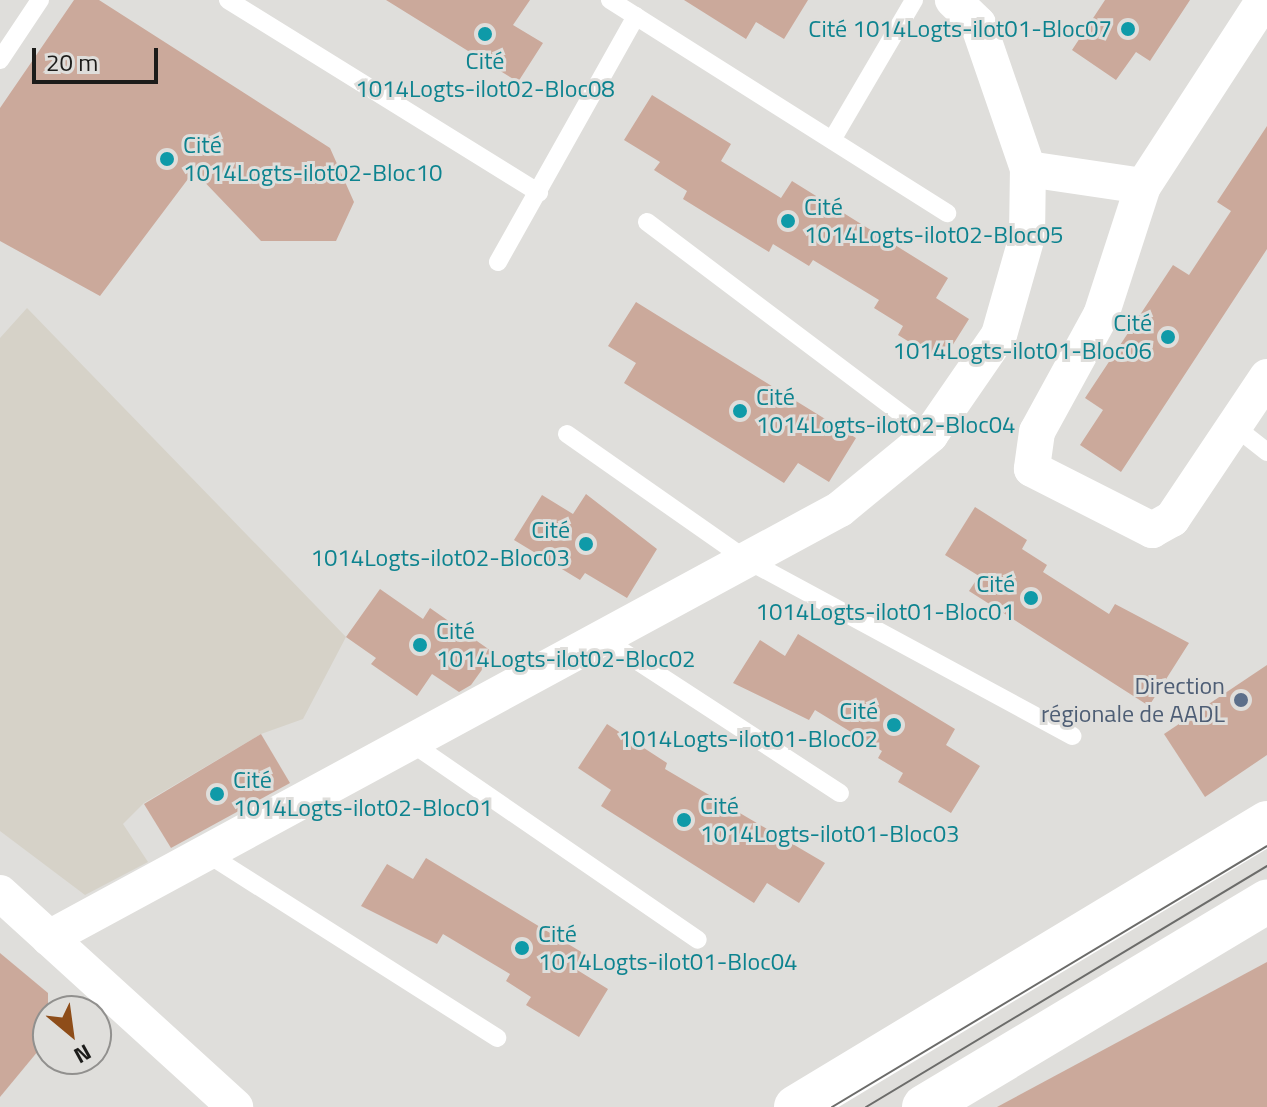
<!DOCTYPE html>
<meta charset="utf-8">
<style>
body{margin:0}
#map{position:relative;width:1267px;height:1107px;overflow:hidden;background:#dfdedb;font-family:"Titillium Web",sans-serif}
div>[style]{position:absolute}
.built>*{inset:0;background:#d6d2c8}
.building>*{inset:0;background:#cba99b}
.service>*{height:18px;margin:-9px;padding:0 9px;transform-origin:9px;border-radius:9px;background:#fff}
.minor>*{height:36px;margin:-18px;padding:0 18px;transform-origin:18px;border-radius:18px;background:#fff}
.tertiary>*{height:44px;margin:-22px;padding:0 22px;transform-origin:22px;border-radius:22px;background:#fff}
.tram>*{height:2px;margin:-1px;padding:0 1px;transform-origin:1px;border-radius:1px;background:#6c6c6a}
.dots>*{width:22px;height:22px;translate:-50% -50%;box-sizing:border-box;border:4px solid #dfdedb;border-radius:50%}
span{translate:-50% -50%;white-space:nowrap;text-align:center;line-height:1.15;-webkit-text-stroke:6px #dfdedb;paint-order:stroke}
.culture-label{font-size:24px;color:#0d838f}
.right{translate:-100% -50%;text-align:right}
.left{translate:0 -50%;text-align:left}
.service-label{font-size:24px;color:#4e5e75}
.north{position:absolute;left:32px;top:995px;width:80px;height:80px;box-sizing:border-box;background:#dfdedb;border:2px solid #91908e;border-radius:50%;rotate:151deg;font-size:22px;font-weight:700;line-height:32px;text-align:center;color:#1c1c1a}
.north::after{content:'';display:block;margin:auto;width:28px;height:36px;background:#8e4d19;clip-path:polygon(50% 0,100% 100%,50% 72%,0 100%)}
.scale{position:absolute;left:32px;top:48px;width:126px;height:36px;box-sizing:border-box;border:4px solid #1c1c1a;border-top:0;padding-left:10px;font-size:24px;line-height:28px;white-space:nowrap;color:#1c1c1a;-webkit-text-stroke:6px #dfdedb;paint-order:stroke}
</style>
<div id="map">
<div class="built">
<i style="clip-path:polygon(27px 308px,346px 637px,303px 719px,261px 734px,144px 803px,123px 824px,148px 862px,85px 895px,0 831px,0 338px)"></i>
</div>
<div class="building">
<i style="clip-path:polygon(74px 0,99px 0,330px 148px,354px 202px,336px 241px,261px 241px,194px 171px,100px 296px,0 241px,0 108px)"></i>
<i style="clip-path:polygon(386px 0,530px 0,513px 25px,543px 43px,518px 82px)"></i>
<i style="clip-path:polygon(684px 0,808px 0,784px 39px,756px 22px,746px 39px)"></i>
<i style="clip-path:polygon(1105px 0,1190px 0,1150px 61px,1136px 52px,1116px 80px,1072px 50px)"></i>
<i style="clip-path:polygon(652px 95px,731px 144px,721px 161px,781px 198px,792px 181px,948px 278px,936px 298px,969px 319px,942px 362px,898px 335px,903px 326px,874px 308px,879px 300px,813px 260px,809px 266px,773px 244px,769px 252px,683px 199px,687px 191px,654px 170px,660px 162px,624px 140px)"></i>
<i style="clip-path:polygon(1267px 126px,1267px 249px,1121px 472px,1080px 445px,1103px 410px,1085px 398px,1173px 265px,1189px 275px,1231px 211px,1217px 202px)"></i>
<i style="clip-path:polygon(636px 302px,856px 438px,829px 482px,798px 463px,784px 483px,624px 383px,636px 363px,608px 346px)"></i>
<i style="clip-path:polygon(586px 494px,657px 549px,627px 598px,585px 573px,580px 580px,514px 540px,542px 495px,573px 514px)"></i>
<i style="clip-path:polygon(975px 507px,1027px 540px,1022px 549px,1047px 565px,1043px 572px,1109px 614px,1115px 604px,1189px 643px,1149px 706px,969px 591px,979px 576px,945px 555px)"></i>
<i style="clip-path:polygon(380px 589px,423px 619px,430px 608px,494px 653px,471px 685px,459px 692px,432px 674px,417px 696px,371px 664px,376px 658px,346px 637px)"></i>
<i style="clip-path:polygon(798px 634px,955px 729px,946px 745px,980px 766px,951px 813px,898px 782px,903px 773px,878px 758px,882px 751px,815px 710px,809px 720px,733px 683px,760px 640px,785px 656px)"></i>
<i style="clip-path:polygon(1267px 665px,1267px 755px,1205px 797px,1164px 734px)"></i>
<i style="clip-path:polygon(607px 724px,667px 763px,665px 769px,825px 863px,799px 903px,767px 883px,754px 903px,601px 806px,611px 790px,578px 768px)"></i>
<i style="clip-path:polygon(261px 734px,290px 783px,171px 848px,144px 804px)"></i>
<i style="clip-path:polygon(426px 858px,583px 953px,574px 968px,608px 989px,579px 1037px,526px 1005px,531px 997px,506px 981px,510px 974px,443px 934px,437px 944px,361px 906px,387px 864px,413px 879px)"></i>
<i style="clip-path:polygon(0 953px,48px 993px,48px 1039px,0 1097px)"></i>
<i style="clip-path:polygon(1267px 962px,1267px 1107px,997px 1107px)"></i>
</div>
<div class="service">
<i style="left:228px;top:0;width:366px;rotate:31.8deg"></i>
<i style="left:610px;top:0;width:399px;rotate:32.3deg"></i>
<i style="left:0;top:60px;width:72px;rotate:-56.3deg"></i>
<i style="left:832px;top:140px;width:162px;rotate:-59.6deg"></i>
<i style="left:647px;top:222px;width:354px;rotate:37deg"></i>
<i style="left:498px;top:262px;width:282px;rotate:-60.7deg"></i>
<i style="left:1234px;top:426px;width:42px;rotate:38.2deg"></i>
<i style="left:567px;top:434px;width:220px;rotate:35deg"></i>
<i style="left:747px;top:560px;width:370px;rotate:28.4deg"></i>
<i style="left:602px;top:638px;width:284px;rotate:33.1deg"></i>
<i style="left:410px;top:742px;width:349px;rotate:34.5deg"></i>
<i style="left:206px;top:853px;width:345px;rotate:32.4deg"></i>
</div>
<div class="minor">
<i style="left:1264px;top:0;width:222px;rotate:123deg"></i>
<i style="left:1143px;top:186px;width:136px;rotate:108deg"></i>
<i style="left:1101px;top:315px;width:133px;rotate:118.7deg"></i>
<i style="left:1037px;top:432px;width:37px;rotate:98deg"></i>
<i style="left:1032px;top:469px;width:135px;rotate:26.9deg"></i>
<i style="left:1152px;top:530px;width:23px;rotate:-29deg"></i>
<i style="left:1172px;top:519px;width:171px;rotate:-56.2deg"></i>
<i style="left:1028px;top:169px;width:116px;rotate:8.4deg"></i>
<i style="left:0;top:893px;width:318px;rotate:42.3deg"></i>
<i style="left:49px;top:938px;width:900px;rotate:-28.47deg"></i>
<i style="left:840px;top:509px;width:117px;rotate:-39.4deg"></i>
<i style="left:930px;top:435px;width:121px;rotate:-55.4deg"></i>
<i style="left:999px;top:335px;width:102px;rotate:-74.1deg"></i>
<i style="left:1027px;top:237px;width:68px;rotate:-89.2deg"></i>
<i style="left:1028px;top:169px;width:153px;rotate:-109deg"></i>
<i style="left:978px;top:24px;width:35px;rotate:-136deg"></i>
</div>
<div class="tertiary">
<i style="left:796px;top:1107px;width:550px;rotate:-31.09deg"></i>
<i style="left:924px;top:1107px;width:400px;rotate:-30.9deg"></i>
</div>
<div class="tram">
<i style="left:832px;top:1107px;width:507px;rotate:-30.96deg"></i>
<i style="left:866px;top:1107px;width:468px;rotate:-31deg"></i>
</div>
<div class="dots">
<i style="left:1128px;top:29px;background:#0f9aa8"></i>
<i style="left:485px;top:34px;background:#0f9aa8"></i>
<i style="left:167px;top:159px;background:#0f9aa8"></i>
<i style="left:788px;top:221px;background:#0f9aa8"></i>
<i style="left:1168px;top:337px;background:#0f9aa8"></i>
<i style="left:740px;top:411px;background:#0f9aa8"></i>
<i style="left:586px;top:544px;background:#0f9aa8"></i>
<i style="left:1031px;top:598px;background:#0f9aa8"></i>
<i style="left:420px;top:645px;background:#0f9aa8"></i>
<i style="left:1241px;top:700px;background:#5c6f8a"></i>
<i style="left:894px;top:725px;background:#0f9aa8"></i>
<i style="left:217px;top:794px;background:#0f9aa8"></i>
<i style="left:684px;top:820px;background:#0f9aa8"></i>
<i style="left:522px;top:948px;background:#0f9aa8"></i>
</div>
<div class="culture-label">
<span class="right" style="left:1112px;top:29px">Cité 1014Logts-ilot01-Bloc07</span>
<span style="left:485px;top:75px">Cité<br>1014Logts-ilot02-Bloc08</span>
<span class="left" style="left:183px;top:159px">Cité<br>1014Logts-ilot02-Bloc10</span>
<span class="left" style="left:804px;top:221px">Cité<br>1014Logts-ilot02-Bloc05</span>
<span class="right" style="left:1152px;top:337px">Cité<br>1014Logts-ilot01-Bloc06</span>
<span class="left" style="left:756px;top:411px">Cité<br>1014Logts-ilot02-Bloc04</span>
<span class="right" style="left:570px;top:544px">Cité<br>1014Logts-ilot02-Bloc03</span>
<span class="right" style="left:1015px;top:598px">Cité<br>1014Logts-ilot01-Bloc01</span>
<span class="left" style="left:436px;top:645px">Cité<br>1014Logts-ilot02-Bloc02</span>
<span class="right" style="left:878px;top:725px">Cité<br>1014Logts-ilot01-Bloc02</span>
<span class="left" style="left:233px;top:794px">Cité<br>1014Logts-ilot02-Bloc01</span>
<span class="left" style="left:700px;top:820px">Cité<br>1014Logts-ilot01-Bloc03</span>
<span class="left" style="left:538px;top:948px">Cité<br>1014Logts-ilot01-Bloc04</span>
</div>
<div class="service-label">
<span class="right" style="left:1225px;top:700px">Direction<br>régionale de AADL</span>
</div>
<div class="north">N</div>
<div class="scale">20 m</div>
</div>
